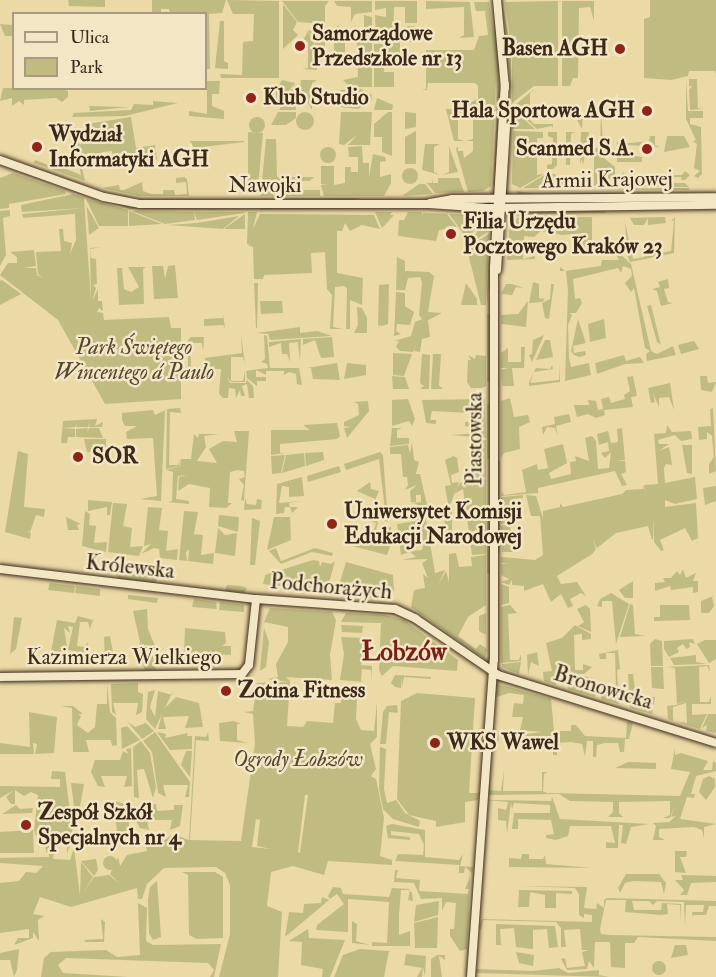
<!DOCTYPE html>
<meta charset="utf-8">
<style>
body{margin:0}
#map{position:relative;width:716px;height:977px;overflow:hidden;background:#ebd9a6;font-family:"IM FELL Double Pica",serif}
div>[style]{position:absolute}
.green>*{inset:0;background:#c0bc81}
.round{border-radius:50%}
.roads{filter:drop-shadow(0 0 2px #3c291b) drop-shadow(0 0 2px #3c291b)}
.secondary>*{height:8px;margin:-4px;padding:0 4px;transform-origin:4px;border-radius:4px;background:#f2e6c5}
.dots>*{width:16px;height:16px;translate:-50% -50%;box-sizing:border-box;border:3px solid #f2e6c5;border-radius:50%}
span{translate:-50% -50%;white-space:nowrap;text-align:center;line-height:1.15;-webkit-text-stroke:5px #f2e6c5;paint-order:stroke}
.poi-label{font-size:22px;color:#3c291b;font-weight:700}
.left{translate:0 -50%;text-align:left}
.right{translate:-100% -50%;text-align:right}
.street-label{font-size:22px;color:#3c291b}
.park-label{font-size:22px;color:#56462f;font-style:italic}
.quarter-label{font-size:26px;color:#7a1f14;font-weight:700}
.legend{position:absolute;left:12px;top:12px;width:195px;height:78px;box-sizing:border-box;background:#f2e6c5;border:2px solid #a99a81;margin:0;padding:8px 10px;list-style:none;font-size:18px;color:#3c291b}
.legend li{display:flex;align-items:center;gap:12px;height:30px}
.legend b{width:30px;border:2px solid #a99a81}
</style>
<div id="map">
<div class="green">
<i style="clip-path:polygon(68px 0,105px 0,105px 7px,69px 6px)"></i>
<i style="clip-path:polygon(152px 0,226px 0,222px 13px,209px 14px,210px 69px,206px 69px,206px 14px,170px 13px,169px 9px,161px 9px,161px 13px,155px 13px,152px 12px)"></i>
<i style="clip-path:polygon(227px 0,279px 1px,279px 78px,221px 78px,220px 74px,242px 75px,243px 42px,253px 41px,254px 14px,233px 14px)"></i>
<i style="clip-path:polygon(501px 0,511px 48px,511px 104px,508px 45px)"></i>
<i style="clip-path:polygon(650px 0,716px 0,716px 74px,715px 71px,689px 71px,688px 76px,671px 80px,644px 78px,644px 19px,650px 17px)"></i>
<i style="clip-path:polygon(282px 1px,329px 1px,325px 6px,325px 24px,298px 22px)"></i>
<i style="clip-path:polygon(334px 1px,372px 1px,372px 12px,355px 14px,351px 22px,351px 7px,337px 6px)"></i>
<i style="clip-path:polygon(375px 1px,417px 1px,417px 23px,405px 23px,405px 7px,394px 7px,393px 42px,400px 42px,400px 54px,394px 54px,389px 42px,376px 42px,375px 15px,386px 17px,386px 8px,375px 10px)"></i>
<i style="clip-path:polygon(426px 1px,470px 2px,474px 37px,459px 38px,464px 35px,464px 7px,426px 9px)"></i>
<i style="clip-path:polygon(493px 1px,499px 37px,499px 105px,497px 105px)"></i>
<i style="clip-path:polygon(558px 1px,558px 86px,534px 86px,512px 103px,512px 51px,505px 2px)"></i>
<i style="clip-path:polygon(562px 1px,594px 1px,594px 21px,590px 7px,579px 8px,578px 78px,573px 78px,570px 86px,562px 86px)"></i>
<i style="clip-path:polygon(474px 2px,489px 2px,497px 55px,495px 105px,464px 105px,478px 99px,478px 86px,475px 83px,428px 83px,427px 90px,422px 90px,426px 89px,426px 50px,474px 50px,479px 36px,488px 35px,485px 11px,476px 11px)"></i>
<i style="clip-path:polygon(283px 4px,297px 22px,293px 30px,298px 35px,283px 49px)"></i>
<i style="clip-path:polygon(364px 15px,372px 17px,372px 87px,350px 87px,343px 80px,358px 77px,357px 42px,351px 42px,351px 30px,356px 26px,356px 32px,364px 32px)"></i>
<i style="clip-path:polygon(220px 21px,224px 21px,224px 61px,228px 63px,228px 69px,215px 68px)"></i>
<i style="clip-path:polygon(0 24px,13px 25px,13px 36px,5px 36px)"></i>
<i style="clip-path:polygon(339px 25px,339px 42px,345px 42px,345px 52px,334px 58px,334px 30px)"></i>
<i class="round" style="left:403px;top:26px;width:16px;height:16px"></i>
<i style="clip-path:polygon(308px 30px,325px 34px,325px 59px,323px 59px)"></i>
<i style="clip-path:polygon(308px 31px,322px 60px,317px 61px,317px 70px,302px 69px,308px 68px,308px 42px,302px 42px)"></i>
<i style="clip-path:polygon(374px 44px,388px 44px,393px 49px,393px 54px,383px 57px,384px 72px,394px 72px,394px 87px,374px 87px)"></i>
<i style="clip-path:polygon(686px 79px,688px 111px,703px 111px,703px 118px,690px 118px,690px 124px,701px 127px,702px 174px,698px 178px,694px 176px,700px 171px,694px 168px,697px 144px,693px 141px,696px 140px,686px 119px)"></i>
<i style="clip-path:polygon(689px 79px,697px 79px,698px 108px,703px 109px,690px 110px,689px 90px,692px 86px,689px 86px)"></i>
<i style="clip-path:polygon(282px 80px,295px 83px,276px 107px,276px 90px)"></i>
<i style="clip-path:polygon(301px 80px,317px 80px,312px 83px,312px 110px,300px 89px)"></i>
<i style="clip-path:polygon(207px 81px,220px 81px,219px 94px,212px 94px,212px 106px,224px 111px,224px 119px,189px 116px,189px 111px,207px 114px)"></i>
<i style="clip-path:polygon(295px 84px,296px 110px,279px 110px)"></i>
<i style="clip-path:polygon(3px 88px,63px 89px,68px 91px,68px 97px,62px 102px,56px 98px,24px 100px,24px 105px,19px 101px,12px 106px,12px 98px,0 101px)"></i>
<i style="clip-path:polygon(535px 88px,530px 93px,530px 120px,534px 124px,553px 124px,553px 129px,552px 126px,537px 129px,513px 107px)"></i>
<i style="clip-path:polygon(361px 89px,372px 95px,371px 101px,358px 109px,341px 107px,340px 90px)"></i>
<i style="clip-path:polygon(377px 98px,393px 105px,392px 110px,374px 110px)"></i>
<i style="clip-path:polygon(153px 101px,178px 103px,125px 116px,72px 117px,74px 113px,131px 110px,134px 104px,153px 105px)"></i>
<i style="clip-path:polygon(562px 104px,572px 104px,572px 113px,583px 113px,582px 129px,576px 118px,562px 115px,566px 109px)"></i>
<i style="clip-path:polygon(89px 106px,128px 107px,90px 111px)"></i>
<i style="clip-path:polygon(446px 109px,463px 109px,463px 113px,458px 113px,458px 139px,464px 141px,454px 141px)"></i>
<i style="clip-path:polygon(469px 109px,495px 109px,491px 186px,483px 191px,468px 192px,456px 149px,458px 146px,458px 151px,463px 151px,464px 158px,473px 151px,473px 141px,466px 141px,473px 139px,473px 112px)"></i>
<i style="clip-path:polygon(497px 109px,499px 109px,495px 185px,493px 185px)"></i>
<i style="clip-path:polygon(512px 109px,535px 129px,512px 129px)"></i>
<i style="clip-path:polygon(278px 112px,296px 112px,296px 118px,286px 125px,271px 125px)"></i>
<i style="clip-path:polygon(341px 112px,372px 112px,370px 145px,348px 145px,357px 135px,344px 145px,339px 144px)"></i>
<i style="clip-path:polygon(388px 112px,392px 112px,392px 156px,382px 152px,382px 137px,374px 137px,374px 124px)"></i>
<i style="clip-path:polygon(405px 112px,416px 113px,416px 127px,405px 129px)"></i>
<i style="clip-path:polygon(601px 112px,604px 158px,615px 167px,615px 178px,608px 180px,608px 171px,601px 171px,602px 185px,579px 188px,594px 184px,594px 148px,600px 148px)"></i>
<i class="round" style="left:296px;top:112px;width:18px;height:18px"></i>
<i style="clip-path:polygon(131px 117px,136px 148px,155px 145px,157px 160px,148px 159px,149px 164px,131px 166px,130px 159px,127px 159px,129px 166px,114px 164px,112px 151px,102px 152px,103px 159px,79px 156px,85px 181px,34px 163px,35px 160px,51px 166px,52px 163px,81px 175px,71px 127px,80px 145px,89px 132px,87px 124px)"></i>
<i class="round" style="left:249px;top:117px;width:16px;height:16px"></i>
<i style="clip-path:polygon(416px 131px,416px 164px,405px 164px,405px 137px)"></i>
<i style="clip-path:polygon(513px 131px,543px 132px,543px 138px,537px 138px,537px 175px,544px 174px,520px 188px,512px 184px)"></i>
<i style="clip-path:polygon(248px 132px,263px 133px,258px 186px,248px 182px)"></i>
<i style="clip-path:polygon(548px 132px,557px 132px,557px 165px,553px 169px,547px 169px,547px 165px,552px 164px,553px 138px,548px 136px)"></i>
<i style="clip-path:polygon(566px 132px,575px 132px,571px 134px,570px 165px,566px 165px)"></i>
<i style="clip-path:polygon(581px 132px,589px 132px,583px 165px,582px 159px,580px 164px)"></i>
<i style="clip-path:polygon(650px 136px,655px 136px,655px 145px,660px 147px,627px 145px,617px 151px,617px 141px,619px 144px,649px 141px)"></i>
<i style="clip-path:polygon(667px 136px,684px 136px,690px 147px,664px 152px)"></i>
<i style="clip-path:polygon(266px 139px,276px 139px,277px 177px,314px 177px,310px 181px,262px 181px)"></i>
<i style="clip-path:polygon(190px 141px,244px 141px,244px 142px,194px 148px)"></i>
<i style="clip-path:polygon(425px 144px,440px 144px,434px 147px,434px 172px,440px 175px,422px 170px)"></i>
<i style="clip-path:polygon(362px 146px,363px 163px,369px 163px,369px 177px,373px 154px,385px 157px,386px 161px,380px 162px,380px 177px,391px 174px,391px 183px,384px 196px,324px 196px,321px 185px,327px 184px,321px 184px,321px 166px,334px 166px,334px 185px,345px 183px,345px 167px,351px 167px,351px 172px,358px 172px,358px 157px,349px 157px,348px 147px)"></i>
<i style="clip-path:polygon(449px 146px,458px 172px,442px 175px,449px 172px)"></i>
<i class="round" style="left:320px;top:147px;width:16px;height:16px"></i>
<i style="clip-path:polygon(617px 153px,642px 157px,642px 162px,617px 162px)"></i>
<i class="round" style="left:402px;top:168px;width:16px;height:16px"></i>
<i style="clip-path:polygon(685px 171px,690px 175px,685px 180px,681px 180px,682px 177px,628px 178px,624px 181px,620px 177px,624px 172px,625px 175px,682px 175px)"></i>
<i style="clip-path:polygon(13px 173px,65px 191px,66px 194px,9px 204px,9px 208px,0 209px,0 178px)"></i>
<i style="clip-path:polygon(546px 174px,555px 174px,557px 179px,573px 176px,577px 188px,523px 188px)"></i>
<i style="clip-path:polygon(184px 177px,187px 179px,189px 196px,139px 196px,102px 188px,119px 185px,120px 190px,124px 190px,142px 182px,143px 191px,151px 194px,163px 194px,163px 190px,174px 190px,175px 195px,187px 194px,186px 182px,176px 183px,176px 178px)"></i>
<i style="clip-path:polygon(432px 178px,433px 183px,438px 183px,438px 178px,459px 178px,464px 192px,435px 193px,427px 183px,432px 183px)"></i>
<i style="clip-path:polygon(685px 183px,689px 187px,604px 186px,607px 184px)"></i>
<i style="clip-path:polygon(419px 184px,425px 184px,433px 194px,402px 196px)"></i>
<i style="clip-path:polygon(62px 186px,132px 207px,255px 210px,130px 209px)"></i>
<i style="clip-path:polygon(689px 188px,689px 190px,603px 189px,670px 188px)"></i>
<i style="clip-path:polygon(264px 190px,320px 190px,320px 196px,260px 196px)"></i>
<i style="clip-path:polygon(517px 191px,535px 194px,688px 192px,517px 196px)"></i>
<i style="clip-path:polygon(73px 194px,84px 198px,91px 300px,90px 248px,101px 247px,90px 249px,91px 258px,96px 259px,97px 284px,93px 285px,96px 288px,92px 301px,98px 289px,98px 301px,102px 301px,103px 311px,99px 308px,97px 312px,103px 313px,104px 320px,169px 317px,171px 328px,181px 328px,181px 399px,105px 404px,58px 320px,0 275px,8px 263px,17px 263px,17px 257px,10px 252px,34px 250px,36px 266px,24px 268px,36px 268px,37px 275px,43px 278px,38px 274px,36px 252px,61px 251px,59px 229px,63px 229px,64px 241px,72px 243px,70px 254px,76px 240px,75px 214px,23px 218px,22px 214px,84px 208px,22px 212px,21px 205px)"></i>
<i style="clip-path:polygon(260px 198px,362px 198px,351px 200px)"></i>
<i style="clip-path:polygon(86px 199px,128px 210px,128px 226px,99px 226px)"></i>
<i style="clip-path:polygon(716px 200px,716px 202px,559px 203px,576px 201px)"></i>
<i style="clip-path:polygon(86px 205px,99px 228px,89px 235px,87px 210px)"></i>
<i style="clip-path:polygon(260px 208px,394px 208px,260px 210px)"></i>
<i style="clip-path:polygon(10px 210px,10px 216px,3px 218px,6px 255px,0 266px,0 211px)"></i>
<i style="clip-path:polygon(602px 210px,607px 213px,516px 214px,516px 211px)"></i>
<i style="clip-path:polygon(129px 211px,162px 224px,129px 226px)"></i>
<i style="clip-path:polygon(132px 211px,194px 212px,195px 220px,165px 224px)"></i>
<i style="clip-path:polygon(194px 212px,244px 212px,244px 213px,197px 220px)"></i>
<i style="clip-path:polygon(248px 212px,257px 212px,253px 229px,260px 214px,374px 215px,380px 229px,362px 225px,350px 231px,345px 223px,342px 231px,337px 231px,337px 273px,363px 278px,362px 305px,350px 300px,350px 329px,346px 329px,347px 288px,343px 286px,335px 287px,333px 327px,343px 329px,330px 329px,332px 295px,327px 289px,325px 252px,311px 253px,312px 273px,264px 275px,263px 279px,254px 279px,253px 247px,247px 245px,251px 245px,247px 244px)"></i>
<i style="clip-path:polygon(375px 212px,392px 212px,390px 215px,394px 215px,382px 228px)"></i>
<i style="clip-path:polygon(408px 212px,422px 212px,422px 216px,423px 213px,447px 214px,457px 227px,439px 230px,436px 241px,398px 236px,399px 220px,404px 220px)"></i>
<i style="clip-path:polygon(245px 214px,245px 229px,225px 229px,225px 228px)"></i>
<i style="clip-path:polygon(449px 214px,483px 215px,483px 216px,468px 240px)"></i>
<i style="clip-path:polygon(239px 216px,223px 229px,168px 225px,197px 223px)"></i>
<i style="clip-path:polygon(485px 216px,489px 221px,489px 231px,471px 243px)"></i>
<i style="clip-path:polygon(592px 217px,592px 254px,591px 247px,581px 247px,583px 240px,587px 239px,585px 233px,562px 235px,541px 231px,534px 237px,524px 236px,523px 259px,535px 256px,535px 259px,507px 260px,510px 222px,518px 218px)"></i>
<i style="clip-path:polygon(675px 217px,674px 253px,630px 262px,627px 254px,625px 222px,633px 259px,645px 257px,643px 249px,648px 248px,647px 254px,652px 255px,671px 251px,674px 221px,671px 221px)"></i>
<i style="clip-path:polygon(630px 218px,665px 217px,666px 223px,648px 225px,648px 218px,644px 225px,634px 225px)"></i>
<i style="clip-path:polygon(489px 234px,486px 305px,481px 305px,469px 257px,471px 245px)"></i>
<i style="clip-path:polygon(490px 239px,493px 239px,487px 308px,487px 288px)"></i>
<i style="clip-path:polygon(616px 254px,620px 254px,631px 264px,651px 351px,657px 354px,673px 346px,676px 355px,647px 361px,646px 354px,650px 351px,645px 348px,634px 288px,631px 292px,625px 283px,632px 276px,631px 269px,623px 266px,621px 273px,618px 268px,573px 279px,575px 299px,580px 298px,582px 303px,576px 313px,569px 313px,572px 315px,568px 325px,569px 358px,571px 367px,589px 363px,591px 375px,565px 381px,568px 291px,566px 271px,560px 271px,560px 267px,565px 271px,601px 266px,602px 260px,619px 260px)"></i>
<i style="clip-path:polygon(397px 257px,405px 261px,405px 271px,429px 272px,434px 276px,428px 312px,442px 313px,428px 320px,430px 337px,422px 339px,420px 352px,414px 351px,417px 343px,413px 352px,400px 351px,396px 347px,399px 341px,394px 341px,411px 336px,415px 322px,422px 319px,419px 315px,422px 282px,420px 277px,408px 278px,405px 290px,396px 290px)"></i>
<i style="clip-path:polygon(175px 265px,178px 298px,154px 299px,152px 266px,163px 266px,165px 279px,168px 266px)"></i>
<i style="clip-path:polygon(128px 267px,146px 267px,143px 269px,144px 304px,119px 305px,117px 268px,122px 268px,124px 289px,131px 292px,139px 287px)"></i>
<i style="clip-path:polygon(668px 279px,669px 288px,664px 289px,668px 302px,673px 303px,661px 306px,657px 291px,652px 289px,660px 287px,658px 282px)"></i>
<i style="clip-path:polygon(2px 280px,21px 294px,0 305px,0 281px)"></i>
<i style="clip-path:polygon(533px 282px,539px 284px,539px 298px,545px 299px,542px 302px,529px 303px)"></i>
<i style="clip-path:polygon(254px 283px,258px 283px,257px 328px,256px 328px)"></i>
<i style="clip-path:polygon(466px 283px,477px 299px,477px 305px,461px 305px)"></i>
<i style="clip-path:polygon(389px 284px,388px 324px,382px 326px,378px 325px,379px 285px)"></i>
<i style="clip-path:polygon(506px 284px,512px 284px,524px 288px,516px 287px,512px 295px,501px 294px)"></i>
<i style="clip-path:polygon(551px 284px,554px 284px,549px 319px,545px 318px,542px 303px,550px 299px)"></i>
<i style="clip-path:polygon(396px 292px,405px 293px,405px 306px,414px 312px,410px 325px,397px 324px,396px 331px,401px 334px,394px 336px)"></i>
<i style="clip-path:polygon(260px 301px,282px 301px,283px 313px,261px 314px)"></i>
<i style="clip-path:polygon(528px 301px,526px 327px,501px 324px,501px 315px,518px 314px)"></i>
<i style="clip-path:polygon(651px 305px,661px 345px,657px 342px,647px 306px)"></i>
<i style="clip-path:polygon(357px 307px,362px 308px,367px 318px,367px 333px,354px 333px,358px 325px)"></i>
<i style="clip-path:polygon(487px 313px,490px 315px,490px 382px,487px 382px)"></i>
<i style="clip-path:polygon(223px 314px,225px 328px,223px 325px,204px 326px,204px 319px,223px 318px)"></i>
<i style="clip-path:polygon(578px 319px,586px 343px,573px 346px,574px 353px,585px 351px,586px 355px,579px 357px,574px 355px,571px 351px)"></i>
<i style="clip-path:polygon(604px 319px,606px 338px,590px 342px,588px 324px)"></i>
<i style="clip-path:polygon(300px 327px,300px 333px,317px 331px,332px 336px,270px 340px,268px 334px,257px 333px)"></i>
<i style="clip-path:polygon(241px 335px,245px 364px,243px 357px,231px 357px,231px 381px,243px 381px,245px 371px,245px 382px,231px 382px,227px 377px,230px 383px,246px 383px,247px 380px,253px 386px,254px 398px,249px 398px,247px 384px,242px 386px,245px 396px,241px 396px,240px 390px,236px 398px,235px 389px,229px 388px,228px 398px,223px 398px,219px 394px,221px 369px,205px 369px,205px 358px,242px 353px)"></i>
<i style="clip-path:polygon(264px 335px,267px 336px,270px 368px,299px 368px,302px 385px,297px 384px,296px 374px,289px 372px,284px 375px,284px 371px,266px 371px,266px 375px,256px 370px,256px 377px,266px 377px,266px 381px,257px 381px,257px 386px,247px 378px,246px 371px,252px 370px,268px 368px,267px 364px,261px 362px,265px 359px)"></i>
<i style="clip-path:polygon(544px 335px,532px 362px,529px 355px,532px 354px,533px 340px)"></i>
<i style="clip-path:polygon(191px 337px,204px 337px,203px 351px,202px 343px,190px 343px,191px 367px,203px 367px,203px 356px,204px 369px,188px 367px,188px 340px)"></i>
<i style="clip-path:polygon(332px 337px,334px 357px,321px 358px,315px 340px,303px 345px,303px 339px)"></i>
<i style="clip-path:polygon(301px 339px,300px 361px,298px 342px,289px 343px,290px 362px,287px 354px,282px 354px,281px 343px,269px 347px,269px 342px)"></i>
<i style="clip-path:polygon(545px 340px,550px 340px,553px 357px,536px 360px)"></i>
<i style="clip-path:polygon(694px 341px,699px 349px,681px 354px,678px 345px)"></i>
<i style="clip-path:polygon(521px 347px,525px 347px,524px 368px,512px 368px,514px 386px,502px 386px,501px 370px,508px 368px,501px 368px,501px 353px,508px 348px,508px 362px,521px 362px)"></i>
<i style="clip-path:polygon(393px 353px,412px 354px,404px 376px,393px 375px)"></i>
<i style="clip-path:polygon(422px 354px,430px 355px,429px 389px,420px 389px,424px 386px,420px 383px)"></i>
<i style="clip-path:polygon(433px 354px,441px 354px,439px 385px,443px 389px,431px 389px)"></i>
<i style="clip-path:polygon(468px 355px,475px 359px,476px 355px,486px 356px,486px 386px,482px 388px,471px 388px,467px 382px,468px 360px,471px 360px)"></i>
<i style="clip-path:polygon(624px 355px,626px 361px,640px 357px,644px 363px,625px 364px,597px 374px,595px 363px)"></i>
<i style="clip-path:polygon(337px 363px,340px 380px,313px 379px,311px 368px,307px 368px)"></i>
<i style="clip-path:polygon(347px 363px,366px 365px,366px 375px,344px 379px)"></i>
<i style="clip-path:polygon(552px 365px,553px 369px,534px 372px,530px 383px,559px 380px,559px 364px,560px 382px,529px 386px,529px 382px,536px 368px,550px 369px)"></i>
<i style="clip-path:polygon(392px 376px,405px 377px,409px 389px,393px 389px)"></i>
<i style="clip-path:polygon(633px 376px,637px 396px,631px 397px,633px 407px,604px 410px,605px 415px,596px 418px,588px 414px,577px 417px,574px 405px,589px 405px,588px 400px,596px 401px,598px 410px,603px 409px,601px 399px,609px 397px,611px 403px,625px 399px,624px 395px,630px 391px,627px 377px)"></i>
<i style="clip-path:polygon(700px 376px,707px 376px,708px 383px,716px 382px,712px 392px,701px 390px)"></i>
<i style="clip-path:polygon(670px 383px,674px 410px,669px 397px,659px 398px,659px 407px,653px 393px,655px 402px,651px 403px,648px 388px)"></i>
<i style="clip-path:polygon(510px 398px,514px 417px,528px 415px,530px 422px,519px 427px,520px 449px,504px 453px,501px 458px,501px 401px)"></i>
<i style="clip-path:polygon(408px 399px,415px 419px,412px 426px,409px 421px,392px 426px,392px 400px)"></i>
<i style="clip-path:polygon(485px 399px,486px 438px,451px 435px,480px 433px,479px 428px,465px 426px,465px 422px,471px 422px,469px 413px,432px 411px,430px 420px,436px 420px,436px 424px,426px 423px,422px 400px)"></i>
<i style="clip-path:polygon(368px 401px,369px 411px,347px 438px,344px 428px,351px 427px,344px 426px,344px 422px,359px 415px,358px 404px,354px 402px)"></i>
<i style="clip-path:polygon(490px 403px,490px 459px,487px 459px,487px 404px)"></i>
<i style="clip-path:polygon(180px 408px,181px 413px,170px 412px,169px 465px,178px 465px,180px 459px,179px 466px,166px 469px,167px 409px)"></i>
<i style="clip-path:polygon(713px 408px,716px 471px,709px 474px,709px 464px,714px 457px,712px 436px,707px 432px,707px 439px,699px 440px,698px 427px,711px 426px,710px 409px)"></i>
<i style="clip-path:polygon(153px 410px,155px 415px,165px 410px,161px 501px,140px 499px,157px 496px,153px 438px,127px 439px,126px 432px,137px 426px,125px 426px,122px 420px,122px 413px)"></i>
<i style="clip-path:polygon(569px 414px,571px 422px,556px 426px,558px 436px,555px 428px,547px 427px,543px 435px,542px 427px,555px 424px,554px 417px)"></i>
<i style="clip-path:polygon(97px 419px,95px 426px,103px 422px,102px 427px,89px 427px,90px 422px,88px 427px,76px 427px,77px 423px,75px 427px,63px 428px,75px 429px,75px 437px,68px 437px,67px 443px,61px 443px,63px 421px)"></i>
<i style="clip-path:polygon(337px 423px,340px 436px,337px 439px,280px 444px,280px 453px,285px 453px,271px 455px,271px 430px,310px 430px,303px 425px)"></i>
<i style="clip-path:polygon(667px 425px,672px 432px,691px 431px,692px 439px,681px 441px,675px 435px,658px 440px,659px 444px,669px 444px,659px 451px,669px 447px,671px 457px,672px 465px,666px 464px,664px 468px,665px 483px,695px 477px,697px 499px,675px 504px,665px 500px,665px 507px,696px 503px,698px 538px,692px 541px,685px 528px,660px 540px,664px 550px,661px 551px,654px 542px,653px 517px,653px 539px,652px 540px,648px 526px,616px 533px,597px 548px,593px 540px,596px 549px,592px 554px,557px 576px,561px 584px,577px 582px,586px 596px,581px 593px,570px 599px,573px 606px,568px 608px,561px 594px,551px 602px,543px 584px,524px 591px,524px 586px,512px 585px,512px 580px,509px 585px,501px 582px,509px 579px,501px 575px,501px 564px,509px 564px,501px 563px,501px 557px,535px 560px,543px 555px,540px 516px,531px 516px,526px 495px,536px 496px,543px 518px,543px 511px,560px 507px,560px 503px,563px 507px,622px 494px,626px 490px,643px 489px,643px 485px,646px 493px,644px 485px,658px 484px,654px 434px,666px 433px)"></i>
<i style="clip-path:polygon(88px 428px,87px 433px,89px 428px,99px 428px,103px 438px,76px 437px,76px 429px)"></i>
<i style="clip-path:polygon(392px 428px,402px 428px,397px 430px,397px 438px,409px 438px,409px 444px,390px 446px)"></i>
<i style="clip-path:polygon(622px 428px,625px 460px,617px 460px,625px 461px,626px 472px,621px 474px,627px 485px,622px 486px,615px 471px,538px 488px,538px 493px,501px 496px,502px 491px,504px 495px,526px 492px,522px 470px,537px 464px,538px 470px,548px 468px,544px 449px,563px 444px,567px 463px,549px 473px,551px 479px,571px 474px,570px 462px,576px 461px,575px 456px,589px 461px,585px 438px,592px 436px,596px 441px,598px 469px,609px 468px,611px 452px,605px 458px,601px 453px,609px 451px,608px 442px,599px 445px,597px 434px,608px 431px,611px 443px,618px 442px,617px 429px)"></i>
<i style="clip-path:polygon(234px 431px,249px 431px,244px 500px,241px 501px,244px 485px,239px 479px,245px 477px,244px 471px,238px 470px,230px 472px,228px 503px,232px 503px,226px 508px,209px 507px,210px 488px,189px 484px,178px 491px,179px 477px,187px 475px,178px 476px,176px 499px,189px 501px,189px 504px,168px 502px,172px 501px,173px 472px,166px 470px,180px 466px,181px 459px,191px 459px,194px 434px,198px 438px,199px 434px,219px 434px,204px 436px,206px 447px,197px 461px,217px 463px,209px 449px,223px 441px,237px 442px)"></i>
<i style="clip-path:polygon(84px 439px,106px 439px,106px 452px,87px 452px)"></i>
<i style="clip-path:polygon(471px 440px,486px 440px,486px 478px,461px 481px,472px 477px)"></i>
<i style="clip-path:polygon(412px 442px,414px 460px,419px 462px,416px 474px,420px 474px,430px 518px,426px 519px,435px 573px,445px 570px,438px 585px,446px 571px,449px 582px,449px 554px,456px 553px,459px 567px,472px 566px,471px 557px,486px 555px,486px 605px,468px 617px,458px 636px,476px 649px,480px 644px,487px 649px,485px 659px,411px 607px,414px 590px,425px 588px,423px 574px,428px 578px,422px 563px,428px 559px,402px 560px,416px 557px,410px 552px,410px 547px,411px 551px,422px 550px,424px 543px,420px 536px,408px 537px,409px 552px,401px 555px,397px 524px,416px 521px,417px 504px,411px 503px,421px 502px,421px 495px,416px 495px,416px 502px,411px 502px,410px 491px,417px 485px,405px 490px,408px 485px,407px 477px,403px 477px,401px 454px,390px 454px,390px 447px,408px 445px,410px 454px)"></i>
<i style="clip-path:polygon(682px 445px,692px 445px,692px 474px,687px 473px)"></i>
<i style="clip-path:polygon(18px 451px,28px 454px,24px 507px,45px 509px,44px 517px,36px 515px,30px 532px,25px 531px,31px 533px,30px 539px,5px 532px)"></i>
<i style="clip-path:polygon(323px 452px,324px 460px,306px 466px,305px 453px)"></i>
<i style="clip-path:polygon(380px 452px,383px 455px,388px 522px,382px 519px,386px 518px,379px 459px,346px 470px,344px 464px)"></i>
<i style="clip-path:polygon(304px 453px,305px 466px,282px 473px,286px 455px)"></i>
<i style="clip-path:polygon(285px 455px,281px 473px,272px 474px,271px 456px)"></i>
<i style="clip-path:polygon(454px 456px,457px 458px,459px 472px,451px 475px,452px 483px,459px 482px,451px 503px,444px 506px,448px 504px,445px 486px,451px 485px,445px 460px)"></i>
<i style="clip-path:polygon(497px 461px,500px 461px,500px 553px,497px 551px)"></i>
<i style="clip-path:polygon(339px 466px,341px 472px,308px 482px,307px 476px)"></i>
<i style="clip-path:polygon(302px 477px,304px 496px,289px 497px,289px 487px,282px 486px,279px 503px,302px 501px,289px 503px,290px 507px,298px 507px,292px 513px,290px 507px,285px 507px,284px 513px,276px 514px,277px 484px)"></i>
<i style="clip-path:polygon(486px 479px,486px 554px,472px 555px,463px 489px,454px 494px,455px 490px,461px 482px,470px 481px,473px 487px,472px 481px)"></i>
<i style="clip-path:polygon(370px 482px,371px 489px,379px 491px,374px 503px,375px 499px,357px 491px)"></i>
<i style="clip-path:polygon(716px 486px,716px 501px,705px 505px,703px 488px)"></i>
<i style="clip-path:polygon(523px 495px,523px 498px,513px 499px,517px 521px,501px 524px,501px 497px)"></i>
<i style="clip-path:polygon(245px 498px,247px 504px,256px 505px,257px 499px,262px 500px,261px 509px,244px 510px)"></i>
<i style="clip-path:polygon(88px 500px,112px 502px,110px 515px,107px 515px,107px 507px,88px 511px)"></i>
<i style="clip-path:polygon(113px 503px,127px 504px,123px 526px,132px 528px,130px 547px,143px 546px,139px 556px,108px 552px)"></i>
<i style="clip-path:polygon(148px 507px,162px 508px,159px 530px,168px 531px,166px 551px,178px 549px,177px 560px,160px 558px,159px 549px,154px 548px,141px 554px,151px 544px,144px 546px)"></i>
<i style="clip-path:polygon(445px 508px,452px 510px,452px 534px,456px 535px,445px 536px,444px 533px,448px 533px,442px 512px)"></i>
<i style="clip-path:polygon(487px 510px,490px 510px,490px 575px,487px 573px)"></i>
<i style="clip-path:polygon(85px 511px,90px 514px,89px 525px,96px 526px,94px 543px,107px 542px,106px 552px,82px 546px)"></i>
<i style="clip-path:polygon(184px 511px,198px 512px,194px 534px,203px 535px,201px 555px,214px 553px,213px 564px,188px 561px,189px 549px,186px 552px,187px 561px,179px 560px)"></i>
<i style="clip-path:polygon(359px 512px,378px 522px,373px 541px,354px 537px,372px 538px,376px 523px,358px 515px)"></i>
<i style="clip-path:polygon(219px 515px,239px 517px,238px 532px,218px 526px)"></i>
<i style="clip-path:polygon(66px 517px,81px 524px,77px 525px,79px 530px,68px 530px)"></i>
<i style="clip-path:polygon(274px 517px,290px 517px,291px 540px,267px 550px)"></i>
<i style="clip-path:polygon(252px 518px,260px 521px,255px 565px,250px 565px)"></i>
<i style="clip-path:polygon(514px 523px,510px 527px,514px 552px,502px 552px,501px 526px)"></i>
<i style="clip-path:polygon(391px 527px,392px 541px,387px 555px,352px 546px,355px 539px,370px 544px,388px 541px,379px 535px,382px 528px)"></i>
<i style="clip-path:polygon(218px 528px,225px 535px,237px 533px,235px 556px,215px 553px)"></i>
<i style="clip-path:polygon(276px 548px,281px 561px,315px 548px,333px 553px,332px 556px,312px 552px,281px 564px,269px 551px)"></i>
<i style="clip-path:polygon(313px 560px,319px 561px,320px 567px,322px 562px,331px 564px,335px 561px,328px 587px,323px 592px,263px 584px,265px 575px)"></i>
<i style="clip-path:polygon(346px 562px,393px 575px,394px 591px,348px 589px,337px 592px)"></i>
<i style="clip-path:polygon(683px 569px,686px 578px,696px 573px,693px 581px,698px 581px,698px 592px,693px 593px,693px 587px,671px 590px,670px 586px,655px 591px,655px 583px,665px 582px,663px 578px,671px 578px,677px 571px,680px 575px)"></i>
<i style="clip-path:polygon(116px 572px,157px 577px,157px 579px,155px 584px,118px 579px)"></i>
<i style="clip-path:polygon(633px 581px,633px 598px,625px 598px,619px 590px)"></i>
<i style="clip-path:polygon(50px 583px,75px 586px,74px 593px,48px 590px)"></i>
<i style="clip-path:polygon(501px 584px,509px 587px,509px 603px,501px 605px)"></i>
<i style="clip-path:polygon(227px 585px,241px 586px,247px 588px,244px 593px,225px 591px)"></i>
<i style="clip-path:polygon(76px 586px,100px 589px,100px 596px,75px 593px)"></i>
<i style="clip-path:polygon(611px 593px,629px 604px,616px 644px,612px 601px,602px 601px,602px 607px,597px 606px,600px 599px)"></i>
<i style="clip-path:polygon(344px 594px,347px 593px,392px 594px,389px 600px)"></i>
<i style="clip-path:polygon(128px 595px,158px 598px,157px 603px,128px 599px)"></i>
<i style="clip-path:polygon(716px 595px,712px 597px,714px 606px,709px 613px,701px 613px,701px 601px)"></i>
<i style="clip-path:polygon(194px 599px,216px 602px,217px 609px,192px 607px)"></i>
<i style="clip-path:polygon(220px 602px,244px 605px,244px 612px,219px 610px)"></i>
<i style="clip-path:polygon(630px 604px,633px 605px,635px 634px,646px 636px,620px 637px)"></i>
<i style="clip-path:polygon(510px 605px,517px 613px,508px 614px,510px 660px,519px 660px,521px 654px,521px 661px,501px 663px,501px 607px)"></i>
<i style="clip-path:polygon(586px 605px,590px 609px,591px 632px,578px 626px,584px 622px,577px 609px)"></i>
<i style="clip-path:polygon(660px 605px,689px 605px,690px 620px,654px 621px,654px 617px,660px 617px)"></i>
<i style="clip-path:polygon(evenodd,270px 608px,332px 612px,336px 620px,330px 655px,332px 680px,286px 677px,290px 681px,287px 726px,303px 727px,307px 721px,333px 723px,335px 703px,341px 703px,341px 698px,357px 699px,356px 719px,361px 730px,374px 731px,377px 702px,377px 737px,370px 744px,376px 769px,371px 776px,376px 779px,384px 818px,380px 856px,392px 860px,392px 865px,328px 861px,324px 875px,293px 866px,271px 872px,267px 906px,282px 912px,278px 977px,219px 977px,230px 934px,230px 885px,225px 873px,216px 867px,164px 868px,147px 884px,142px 899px,138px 899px,137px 888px,71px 907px,40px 897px,33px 914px,44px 916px,38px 920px,39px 941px,33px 932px,33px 938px,14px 945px,18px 938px,29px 938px,29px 929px,0 933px,0 883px,19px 881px,26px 872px,36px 873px,43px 866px,0 863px,0 858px,49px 857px,49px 853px,46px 852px,45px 835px,36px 835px,34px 830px,38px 795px,31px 792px,24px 796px,15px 790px,15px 804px,11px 804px,6px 797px,14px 790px,0 798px,0 786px,60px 787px,60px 779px,51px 779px,52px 771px,65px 772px,73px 837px,67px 838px,66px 832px,56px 834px,58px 843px,69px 842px,70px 845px,67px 853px,67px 843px,55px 844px,53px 859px,70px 860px,74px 848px,80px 895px,81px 862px,93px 877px,83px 893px,94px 877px,109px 875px,120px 884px,110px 874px,118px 857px,120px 866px,127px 855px,147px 851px,143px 836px,118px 839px,113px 801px,130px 805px,127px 806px,129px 825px,137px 836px,144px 835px,146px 844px,151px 843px,146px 835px,162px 842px,173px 834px,189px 840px,195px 736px,206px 737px,208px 732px,209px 741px,196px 740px,190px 840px,241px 841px,255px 743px,253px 714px,244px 712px,253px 711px,257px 683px,289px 682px,267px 679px,278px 677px,276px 664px,288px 642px,288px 627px,264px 622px,270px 608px,305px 795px,308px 795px,300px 853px,298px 852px,305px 795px,270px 608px,256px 819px,260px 820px,257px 846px,271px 849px,252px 847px,256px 819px)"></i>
<i style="clip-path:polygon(147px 609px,148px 629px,155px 646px,151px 647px,156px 670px,145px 670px,138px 653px,140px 642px,133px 611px)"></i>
<i style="clip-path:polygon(346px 613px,385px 615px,404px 620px,458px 660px,457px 671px,393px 666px,382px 676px,379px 670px,381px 623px,341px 622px)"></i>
<i style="clip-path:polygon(486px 613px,486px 634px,484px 634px,479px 631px,479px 616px)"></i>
<i style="clip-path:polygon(78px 616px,93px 620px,90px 629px,88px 622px,80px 622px,77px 646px,85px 647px,88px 642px,87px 653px,68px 650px,73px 627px,68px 626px,70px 633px,64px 628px,67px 647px,59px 647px,67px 652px,67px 659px,49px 662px,57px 620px,75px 623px)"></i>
<i style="clip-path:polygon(14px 617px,22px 618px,16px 649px,10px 654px)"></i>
<i style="clip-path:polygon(341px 625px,363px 626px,362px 633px,342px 632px)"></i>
<i style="clip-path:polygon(575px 625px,591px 634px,591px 639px,582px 640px,582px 634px,574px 635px,575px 670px,583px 670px,583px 664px,592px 667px,584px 674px,574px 674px,593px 678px,595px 697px,568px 689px,566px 670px,555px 672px,556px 685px,544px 681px,543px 672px,552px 671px,546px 643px,562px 638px)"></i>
<i style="clip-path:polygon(185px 628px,225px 632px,226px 643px,222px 646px,231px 646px,231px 655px,184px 653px)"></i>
<i style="clip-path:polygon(264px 628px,269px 642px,266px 667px,260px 671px)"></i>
<i style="clip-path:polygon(110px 636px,113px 652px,105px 661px,104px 637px)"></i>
<i style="clip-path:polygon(341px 637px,362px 638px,361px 665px,372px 666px,371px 681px,371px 670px,362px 669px,361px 681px,364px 682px,340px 680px,344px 654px)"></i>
<i style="clip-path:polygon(655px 639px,662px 641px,663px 666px,651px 666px,650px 644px)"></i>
<i style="clip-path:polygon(693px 639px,695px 644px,689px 642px,690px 647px,686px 649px,683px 644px,677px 648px,679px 652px,669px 657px,664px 649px,664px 641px)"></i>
<i style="clip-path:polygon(705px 640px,716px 640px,716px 659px,709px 663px,697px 644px)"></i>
<i style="clip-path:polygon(618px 650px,620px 669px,617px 670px,619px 704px,601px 699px,601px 683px,607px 683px,608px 689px,616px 688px,615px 653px,606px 653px,606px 659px,600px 659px,599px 654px)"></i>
<i style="clip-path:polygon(537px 652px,539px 666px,531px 662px,528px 676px,527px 655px)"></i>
<i style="clip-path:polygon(696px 655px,696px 662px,707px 664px,674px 665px,670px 658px)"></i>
<i style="clip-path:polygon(521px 662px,519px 674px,502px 667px,502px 664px)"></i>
<i style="clip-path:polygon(707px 666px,699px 667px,700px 702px,709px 702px,711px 696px,711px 704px,692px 704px,692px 715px,707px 714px,700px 729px,677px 722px,687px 723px,686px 703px,673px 707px,673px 721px,668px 719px,667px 706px,676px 705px,687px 700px,677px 704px,675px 668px,667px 667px,709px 665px,710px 672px)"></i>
<i style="clip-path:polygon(651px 667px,663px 667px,664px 689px,652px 688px)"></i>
<i style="clip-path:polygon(628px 674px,633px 674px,636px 696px,655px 697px,652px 713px,656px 715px,630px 708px)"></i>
<i style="clip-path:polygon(395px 675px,431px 677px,431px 679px,404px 677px,402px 687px,402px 676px,401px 688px,395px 687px,391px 683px)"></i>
<i style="clip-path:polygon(138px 683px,138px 692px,143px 694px,142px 712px,136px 715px,138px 703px,113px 703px,116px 715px,112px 712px,111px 684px)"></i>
<i style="clip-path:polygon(495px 683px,551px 699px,554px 731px,571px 731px,571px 725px,576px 725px,585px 736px,626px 738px,627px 721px,633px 723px,629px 739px,625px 739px,624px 752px,620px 752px,618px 743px,605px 743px,597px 745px,596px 757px,593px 757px,593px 741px,587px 741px,585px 757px,582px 744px,571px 742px,557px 743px,557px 755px,553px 755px,553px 736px,516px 736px,515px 746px,511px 745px,511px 735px,499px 734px,498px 745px,491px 745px,492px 731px,520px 735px,542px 732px,520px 730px,523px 717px,512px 717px,514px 703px,523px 704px,524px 695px,509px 693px,494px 698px)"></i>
<i style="clip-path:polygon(107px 684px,110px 712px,116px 718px,117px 745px,112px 746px,111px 740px,86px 740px,89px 752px,73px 752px,72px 708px,61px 706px,73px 706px,83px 714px,78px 714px,81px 716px,77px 725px,88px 733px,95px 727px,97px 704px,107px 704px)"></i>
<i style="clip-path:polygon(155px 690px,150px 707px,155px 717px,158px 691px,172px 695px,173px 691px,155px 729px,146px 719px,148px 692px)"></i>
<i style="clip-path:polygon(417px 693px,475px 698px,469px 793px,478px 793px,478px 800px,465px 802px,465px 822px,436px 827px,436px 821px,409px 815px,397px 799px,401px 701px)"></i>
<i style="clip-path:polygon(176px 697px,199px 703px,203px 727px,185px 728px,189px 716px,163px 717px,166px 729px,158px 729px,163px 710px)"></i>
<i style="clip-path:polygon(397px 705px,398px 713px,389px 712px,386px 744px,380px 744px,383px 712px,387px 706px)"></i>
<i style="clip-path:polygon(29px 712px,57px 717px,54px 753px,35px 754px,37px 744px,33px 743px,34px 754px,0 754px,0 743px,30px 747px)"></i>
<i style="clip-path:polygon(708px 714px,716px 714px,716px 733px,706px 731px,707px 725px,702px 728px)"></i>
<i style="clip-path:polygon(127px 721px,135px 727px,146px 723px,154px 731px,142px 739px)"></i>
<i style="clip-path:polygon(234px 721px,241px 724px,237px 724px,237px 740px,248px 743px,220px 741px,219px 723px)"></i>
<i style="clip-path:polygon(127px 726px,140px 740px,122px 749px,121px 728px)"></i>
<i style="clip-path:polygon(155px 732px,190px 782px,189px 797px,185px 797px,188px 785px,163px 785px,166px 797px,158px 793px,152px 752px,143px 741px)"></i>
<i style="clip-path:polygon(157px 732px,166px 734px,165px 738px,188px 733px,187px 736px,192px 736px,192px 749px,170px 750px)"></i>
<i style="clip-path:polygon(141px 741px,150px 753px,156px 787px,153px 798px,144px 769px,137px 770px,139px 798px,134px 797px,133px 747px)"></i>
<i style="clip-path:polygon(380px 747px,386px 749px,384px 789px,387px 803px,396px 800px,405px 813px,420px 821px,419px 827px,393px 819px,383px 809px,379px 789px)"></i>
<i style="clip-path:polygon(131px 748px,132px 786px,124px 787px,127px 776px,101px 776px,105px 787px,98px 786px,91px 772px,95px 760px,120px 760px,123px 751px,128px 754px,126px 749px)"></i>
<i style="clip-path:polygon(675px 748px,675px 755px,681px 753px,708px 761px,703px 770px,712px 770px,713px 761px,716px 763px,716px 771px,696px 776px,691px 794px,695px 794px,694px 798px,687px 797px,680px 819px,716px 824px,704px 827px,704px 838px,702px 830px,694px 827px,659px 829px,659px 837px,665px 840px,653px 840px,656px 826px,653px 823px,669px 822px,676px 816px,671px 817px,675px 804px,670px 818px,663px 818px,670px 815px,670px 801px,619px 802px,619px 813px,623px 817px,608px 817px,613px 812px,613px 802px,570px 801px,559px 794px,488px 795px,488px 771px,490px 790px,501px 791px,504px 770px,503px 791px,542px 791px,542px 772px,548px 772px,544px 774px,543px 791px,547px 793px,680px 796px,690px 772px,671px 769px)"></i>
<i style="clip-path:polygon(186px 751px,192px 751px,190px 777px,181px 765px)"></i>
<i style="clip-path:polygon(628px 762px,656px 763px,656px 769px,615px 768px)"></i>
<i style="clip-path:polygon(709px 776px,715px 779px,715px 787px,706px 800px,699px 792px,703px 779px)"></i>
<i style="clip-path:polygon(71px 783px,84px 784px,80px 807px,74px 807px)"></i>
<i style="clip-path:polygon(552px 797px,560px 819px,649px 824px,631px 827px,626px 844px,621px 843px,623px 825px,619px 825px,618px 848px,606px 848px,606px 842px,615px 843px,611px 826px,570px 826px,568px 836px,556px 840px,546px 838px,546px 835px,554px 834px,551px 820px,518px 819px,518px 829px,512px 829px,514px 813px,550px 813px,550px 805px,514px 803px,512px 809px,511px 803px,507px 833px,506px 821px,498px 820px,498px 808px,506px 810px,508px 802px,486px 800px,551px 801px)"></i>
<i style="clip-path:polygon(156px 804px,157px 811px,174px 810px,174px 805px,183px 805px,180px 826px,170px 830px,172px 820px,147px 820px,149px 830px,140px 828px,134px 817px,145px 815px,139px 805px)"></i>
<i style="clip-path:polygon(16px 805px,20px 809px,33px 808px,32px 813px,2px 814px)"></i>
<i style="clip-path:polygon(392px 824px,425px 830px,425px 857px,459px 860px,463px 854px,460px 866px,473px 867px,472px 873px,465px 867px,464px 873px,459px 873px,459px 865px,395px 861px,398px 854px,423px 855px,424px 845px,419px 834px,391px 831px,391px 835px,410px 837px,410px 840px,388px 838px,386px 826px)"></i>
<i style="clip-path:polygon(33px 830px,34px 853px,0 853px,0 832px)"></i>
<i style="clip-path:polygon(675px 851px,687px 851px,686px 857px,680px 857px,686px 873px,675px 872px)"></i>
<i style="clip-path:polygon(522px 854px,529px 854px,529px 859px,543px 859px,545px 855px,546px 864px,592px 868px,509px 867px,509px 858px,521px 859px)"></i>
<i class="round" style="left:103px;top:856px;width:14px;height:14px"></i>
<i style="clip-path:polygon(96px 859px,98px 870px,94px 876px,81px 861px)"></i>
<i style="clip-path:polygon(395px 870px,398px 870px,396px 878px,420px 880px,419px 891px,468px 894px,469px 889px,465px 889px,470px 877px,467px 949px,460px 951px,450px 936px,450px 929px,454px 929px,456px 903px,446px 902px,442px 911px,442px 898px,421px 899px,414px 883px,394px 882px)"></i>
<i style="clip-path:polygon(182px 872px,215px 872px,223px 877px,223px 938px,197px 939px,189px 935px,188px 875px)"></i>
<i style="clip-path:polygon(626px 874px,659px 874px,666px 883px,664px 894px,661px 882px,633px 881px,625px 883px,620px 893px,618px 888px)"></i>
<i style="clip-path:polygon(681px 875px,716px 876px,716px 882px,691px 883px,687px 895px,680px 895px,684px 890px,675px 880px,683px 880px)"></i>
<i style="clip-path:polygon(157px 881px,161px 937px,153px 940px,149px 933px,148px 900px,150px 887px)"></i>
<i style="clip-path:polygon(519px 886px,587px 887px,584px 908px,596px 909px,597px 903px,604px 908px,604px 900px,607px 898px,716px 901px,716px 906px,709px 906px,706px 915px,693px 915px,693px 918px,692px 912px,703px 912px,704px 905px,686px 905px,685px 928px,684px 902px,657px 901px,653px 905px,649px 901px,632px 901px,634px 910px,661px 910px,662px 903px,681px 904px,681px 923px,680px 905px,667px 904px,668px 914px,661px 915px,625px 912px,626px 900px,606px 900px,600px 929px,601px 934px,610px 935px,716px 937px,716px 941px,638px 937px,634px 943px,625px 943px,625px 968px,611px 967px,610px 942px,595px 942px,594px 968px,589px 961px,587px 969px,567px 970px,561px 959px,565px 958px,567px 968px,585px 966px,582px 952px,589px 950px,582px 950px,580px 929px,564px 930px,566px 947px,561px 947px,561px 928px,556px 922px,483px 920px,481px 930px,479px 927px,482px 919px,592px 922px,592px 915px,584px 914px,584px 918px,579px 915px,579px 894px,575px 888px)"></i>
<i style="clip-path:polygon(333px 887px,341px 888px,343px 894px,389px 897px,392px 888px,409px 889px,412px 893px,413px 901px,408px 900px,410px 890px,401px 890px,399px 915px,399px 935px,410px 931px,410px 946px,372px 946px,372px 942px,387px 943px,389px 902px,348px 899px,348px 932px,316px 930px,317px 925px,344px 904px,337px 894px,330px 899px,328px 896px)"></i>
<i style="clip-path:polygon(519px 890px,572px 891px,572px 894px,556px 893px,556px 908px,545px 908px,545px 895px,530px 892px,529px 907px,518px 907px)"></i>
<i style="clip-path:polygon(322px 897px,329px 900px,285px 937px,289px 912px,303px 913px,304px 904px,321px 903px)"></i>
<i style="clip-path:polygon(439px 901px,438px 915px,414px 922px,416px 905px)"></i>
<i style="clip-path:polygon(138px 903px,147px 908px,146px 941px,153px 945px,221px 944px,214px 977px,210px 977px,214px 970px,208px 963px,66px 958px,58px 965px,63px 973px,128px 977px,41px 977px,44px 958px,51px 952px,106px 950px,117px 957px,140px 955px)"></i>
<i style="clip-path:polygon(438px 917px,437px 948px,415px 948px,414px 923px)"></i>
<i style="clip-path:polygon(101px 919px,105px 922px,104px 942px,85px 942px,84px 928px,85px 940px,103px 939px)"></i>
<i style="clip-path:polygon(352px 921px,357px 924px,356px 941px,370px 945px,352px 943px)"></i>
<i style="clip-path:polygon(496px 924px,555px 926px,558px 947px,549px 948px,547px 929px,533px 930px,533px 949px,516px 947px,514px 928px,500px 929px,501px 945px,496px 945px)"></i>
<i style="clip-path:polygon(308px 929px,309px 938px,345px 940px,330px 977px,322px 977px,323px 969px,301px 965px,302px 942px,289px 941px)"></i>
<i style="clip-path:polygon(675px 945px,686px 945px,688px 955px,671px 958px)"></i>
<i style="clip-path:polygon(19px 949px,17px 970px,14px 977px,10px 960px,0 960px,0 953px)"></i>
<i style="clip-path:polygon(360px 949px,389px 951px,384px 977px,334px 977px,343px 955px)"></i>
<i style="clip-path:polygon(516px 952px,534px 955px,533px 966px,519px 963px)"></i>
<i style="clip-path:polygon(406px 954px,426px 956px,425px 977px,423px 967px,422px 977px,417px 977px,422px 968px,404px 965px)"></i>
<i style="clip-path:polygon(445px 955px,445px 960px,439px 956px,442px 977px,431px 977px,431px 959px,437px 955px)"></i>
<i class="round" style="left:652px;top:961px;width:14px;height:14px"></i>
<i style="clip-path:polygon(559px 968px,568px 973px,599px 970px,599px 975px,609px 977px,476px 973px,476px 969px,533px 971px)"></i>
</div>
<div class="roads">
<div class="secondary">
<i style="left:497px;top:0;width:88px;rotate:84.8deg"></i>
<i style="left:0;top:160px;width:110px;rotate:19.6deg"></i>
<i style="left:104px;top:197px;width:37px;rotate:11deg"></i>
<i style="left:140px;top:204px;width:289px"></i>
<i style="left:429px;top:204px;width:59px;rotate:3.9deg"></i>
<i style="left:488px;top:208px;width:228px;rotate:-0.8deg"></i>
<i style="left:430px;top:203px;width:22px;rotate:-10deg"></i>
<i style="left:452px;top:199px;width:264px;rotate:-0.4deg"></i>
<i style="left:497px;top:270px;width:143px;rotate:-86.4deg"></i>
<i style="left:0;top:569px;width:258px;rotate:6.7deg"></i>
<i style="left:256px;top:599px;width:139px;rotate:4.1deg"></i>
<i style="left:395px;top:609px;width:23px;rotate:25deg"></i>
<i style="left:416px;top:619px;width:99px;rotate:34.3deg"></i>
<i style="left:498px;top:675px;width:228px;rotate:17.3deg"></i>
<i style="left:0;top:677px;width:242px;rotate:-0.7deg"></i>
<i style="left:242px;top:674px;width:11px;rotate:-52deg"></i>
<i style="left:249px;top:665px;width:66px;rotate:-83.9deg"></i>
<i style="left:471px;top:977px;width:318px;rotate:-85.9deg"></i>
<i style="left:494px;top:660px;width:393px;rotate:-90deg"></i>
<i style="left:494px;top:267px;width:183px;rotate:-86.6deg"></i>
</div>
</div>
<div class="dots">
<i style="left:300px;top:46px;background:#8f2418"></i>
<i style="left:620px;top:49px;background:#8f2418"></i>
<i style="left:251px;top:98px;background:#8f2418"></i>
<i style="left:647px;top:111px;background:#8f2418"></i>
<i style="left:37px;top:147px;background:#8f2418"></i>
<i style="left:647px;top:149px;background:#8f2418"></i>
<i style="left:451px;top:234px;background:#8f2418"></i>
<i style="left:78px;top:457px;background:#8f2418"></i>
<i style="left:332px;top:524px;background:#8f2418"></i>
<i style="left:226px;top:691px;background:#8f2418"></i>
<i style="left:435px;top:743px;background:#8f2418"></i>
<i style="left:26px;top:825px;background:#8f2418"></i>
</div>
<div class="poi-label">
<span class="left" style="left:312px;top:46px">Samorządowe<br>Przedszkole nr 13</span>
<span class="right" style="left:608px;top:49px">Basen AGH</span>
<span class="left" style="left:263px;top:98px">Klub Studio</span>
<span class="right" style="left:635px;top:111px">Hala Sportowa AGH</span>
<span class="left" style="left:49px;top:147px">Wydział<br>Informatyki AGH</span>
<span class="right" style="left:634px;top:149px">Scanmed S.A.</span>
<span class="left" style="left:463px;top:234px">Filia Urzędu<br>Pocztowego Kraków 23</span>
<span class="left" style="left:92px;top:457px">SOR</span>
<span class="left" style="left:344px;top:524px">Uniwersytet Komisji<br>Edukacji Narodowej</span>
<span class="left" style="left:238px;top:691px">Zotina Fitness</span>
<span class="left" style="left:447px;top:743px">WKS Wawel</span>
<span class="left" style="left:38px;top:825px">Zespół Szkół<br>Specjalnych nr 4</span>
</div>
<div class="street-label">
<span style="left:607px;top:180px;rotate:-1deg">Armii Krajowej</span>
<span style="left:265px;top:186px">Nawojki</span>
<span style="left:475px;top:439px;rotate:-90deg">Piastowska</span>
<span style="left:130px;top:567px;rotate:6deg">Królewska</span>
<span style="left:331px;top:587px;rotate:5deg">Podchorążych</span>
<span style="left:124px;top:658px">Kazimierza Wielkiego</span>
<span style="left:603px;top:688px;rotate:17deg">Bronowicka</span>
</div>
<div class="park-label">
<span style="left:134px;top:360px">Park Świętego<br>Wincentego á Paulo</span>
<span style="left:298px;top:760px">Ogrody Łobzów</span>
</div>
<div class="quarter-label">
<span style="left:404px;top:653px">Łobzów</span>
</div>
<ul class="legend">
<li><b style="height:8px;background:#f2e6c5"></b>Ulica</li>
<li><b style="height:16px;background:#c0bc81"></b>Park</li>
</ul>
</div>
